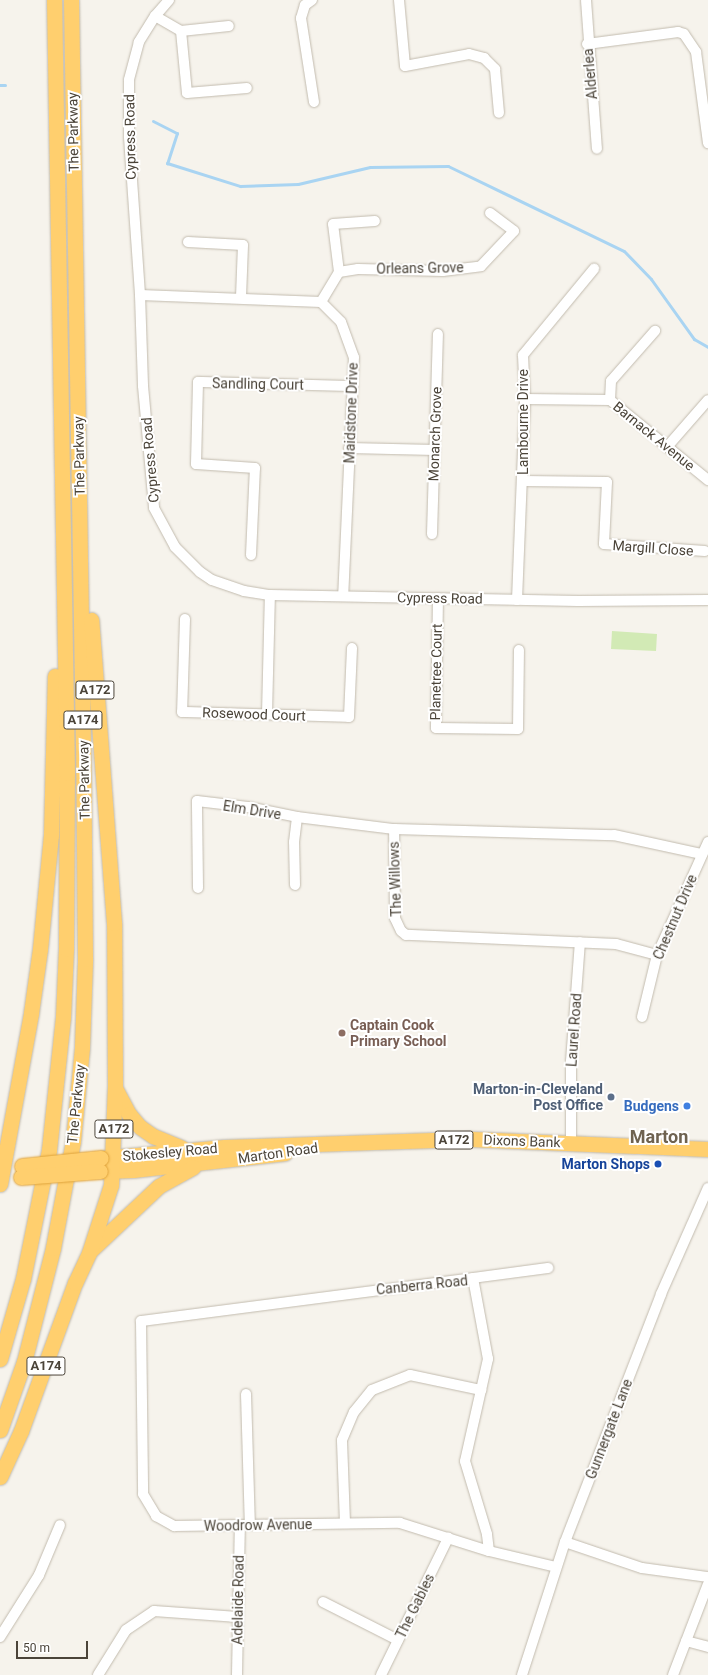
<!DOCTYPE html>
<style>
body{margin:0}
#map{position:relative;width:708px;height:1675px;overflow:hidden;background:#f6f3ec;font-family:Roboto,sans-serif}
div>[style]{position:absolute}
.green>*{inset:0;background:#d2eab5}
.stream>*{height:3px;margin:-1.5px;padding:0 1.5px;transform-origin:1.5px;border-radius:1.5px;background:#a9d4f2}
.roads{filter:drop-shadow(0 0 1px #c2bbae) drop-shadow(0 0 1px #c2bbae)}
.minor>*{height:10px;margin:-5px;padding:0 5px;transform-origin:5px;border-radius:5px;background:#fff}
.highway>*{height:15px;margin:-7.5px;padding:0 7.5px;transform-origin:7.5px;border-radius:7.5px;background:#ffcf6e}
.bridges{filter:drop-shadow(0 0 1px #e0a43c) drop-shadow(0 0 1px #e0a43c)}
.highway-bridge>*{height:15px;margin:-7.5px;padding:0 7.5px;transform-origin:7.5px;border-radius:7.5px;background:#ffcf6e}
.dots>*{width:11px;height:11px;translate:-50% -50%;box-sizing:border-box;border:2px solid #fff;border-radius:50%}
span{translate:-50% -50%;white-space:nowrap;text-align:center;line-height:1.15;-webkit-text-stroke:4px #fff;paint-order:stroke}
.shield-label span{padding:1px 3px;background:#fff;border:1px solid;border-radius:3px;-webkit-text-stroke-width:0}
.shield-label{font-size:13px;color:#4b4439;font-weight:700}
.street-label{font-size:14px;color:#4b4439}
.education-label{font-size:14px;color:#785e54;font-weight:700}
.left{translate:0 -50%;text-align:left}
.service-label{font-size:14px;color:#4e5e75;font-weight:700}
.right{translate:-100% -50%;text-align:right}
.shop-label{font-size:14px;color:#366cbe;font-weight:700}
.transit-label{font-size:14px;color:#164399;font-weight:700}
.district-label{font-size:18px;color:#6e6250;font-weight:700}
.scale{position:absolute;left:16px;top:1641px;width:72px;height:18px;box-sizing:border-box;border:2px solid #4b4439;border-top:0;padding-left:5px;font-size:12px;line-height:14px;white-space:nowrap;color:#4b4439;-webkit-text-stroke:3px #fff;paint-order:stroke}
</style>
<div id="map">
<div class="green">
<i style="clip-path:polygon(612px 631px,657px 634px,656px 651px,611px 649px)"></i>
</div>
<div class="stream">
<i style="left:0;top:85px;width:5px"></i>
<i style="left:153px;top:121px;width:27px;rotate:27deg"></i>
<i style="left:177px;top:133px;width:32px;rotate:108deg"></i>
<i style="left:167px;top:163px;width:77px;rotate:17.5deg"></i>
<i style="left:240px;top:186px;width:58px;rotate:-2deg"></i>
<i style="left:298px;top:184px;width:74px;rotate:-13.3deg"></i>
<i style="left:370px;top:167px;width:78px;rotate:-0.7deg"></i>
<i style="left:448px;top:166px;width:195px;rotate:25.8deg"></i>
<i style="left:624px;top:251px;width:39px;rotate:46deg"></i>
<i style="left:651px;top:279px;width:74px;rotate:54.4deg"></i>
<i style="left:694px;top:339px;width:16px;rotate:30deg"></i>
</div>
<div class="roads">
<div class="minor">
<i style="left:169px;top:0;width:21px;rotate:131deg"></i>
<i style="left:155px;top:16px;width:31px;rotate:122deg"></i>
<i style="left:139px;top:42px;width:39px;rotate:105deg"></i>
<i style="left:129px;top:80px;width:57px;rotate:90deg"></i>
<i style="left:129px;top:137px;width:158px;rotate:86deg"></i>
<i style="left:140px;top:295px;width:91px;rotate:88.1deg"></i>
<i style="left:143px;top:386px;width:122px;rotate:84.8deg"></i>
<i style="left:154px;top:508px;width:44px;rotate:61.7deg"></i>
<i style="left:175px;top:547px;width:35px;rotate:45deg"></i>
<i style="left:200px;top:572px;width:14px;rotate:34deg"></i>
<i style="left:212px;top:580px;width:34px;rotate:19deg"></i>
<i style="left:244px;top:591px;width:26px;rotate:9deg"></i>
<i style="left:270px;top:595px;width:308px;rotate:1.1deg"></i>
<i style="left:578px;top:601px;width:130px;rotate:-0.4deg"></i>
<i style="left:312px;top:0;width:9px;rotate:144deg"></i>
<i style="left:305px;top:5px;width:14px;rotate:107deg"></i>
<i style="left:301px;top:18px;width:85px;rotate:81.2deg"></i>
<i style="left:399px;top:0;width:66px;rotate:84.8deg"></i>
<i style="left:405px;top:66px;width:65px;rotate:-10.6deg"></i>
<i style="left:469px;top:54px;width:16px;rotate:15deg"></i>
<i style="left:484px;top:58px;width:16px;rotate:45deg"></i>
<i style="left:495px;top:69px;width:44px;rotate:84.8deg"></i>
<i style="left:586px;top:0;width:149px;rotate:85.8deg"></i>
<i style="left:155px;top:16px;width:30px;rotate:30deg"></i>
<i style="left:181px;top:31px;width:62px;rotate:84.5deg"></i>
<i style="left:187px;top:93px;width:60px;rotate:-4.8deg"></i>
<i style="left:181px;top:31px;width:48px;rotate:-5.9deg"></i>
<i style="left:587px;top:44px;width:92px;rotate:-7.5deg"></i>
<i style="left:678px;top:32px;width:6px;rotate:18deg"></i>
<i style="left:684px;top:34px;width:22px;rotate:56deg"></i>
<i style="left:696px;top:52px;width:92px;rotate:82.5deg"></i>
<i style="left:188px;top:242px;width:55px;rotate:3.1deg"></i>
<i style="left:243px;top:245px;width:53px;rotate:92.2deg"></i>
<i style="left:339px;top:272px;width:48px;rotate:-97.1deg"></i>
<i style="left:333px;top:224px;width:42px;rotate:-4.1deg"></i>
<i style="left:140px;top:295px;width:181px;rotate:2.2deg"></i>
<i style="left:321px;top:302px;width:28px;rotate:45deg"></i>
<i style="left:341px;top:322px;width:37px;rotate:70deg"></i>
<i style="left:354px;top:357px;width:239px;rotate:92.6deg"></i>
<i style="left:321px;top:302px;width:35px;rotate:-59deg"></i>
<i style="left:339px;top:272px;width:19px;rotate:-9deg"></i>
<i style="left:358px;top:269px;width:85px;rotate:1.3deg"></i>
<i style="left:443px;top:271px;width:38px;rotate:-7deg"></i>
<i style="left:481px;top:266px;width:48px;rotate:-46.7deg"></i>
<i style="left:514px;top:231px;width:30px;rotate:-143deg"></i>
<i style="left:525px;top:399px;width:85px;rotate:0.7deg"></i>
<i style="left:610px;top:400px;width:127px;rotate:39.2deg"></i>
<i style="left:610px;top:400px;width:19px;rotate:-87deg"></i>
<i style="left:611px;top:381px;width:67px;rotate:-48.7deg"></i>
<i style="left:667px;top:447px;width:62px;rotate:-48.9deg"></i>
<i style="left:349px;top:448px;width:86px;rotate:1.3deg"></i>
<i style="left:523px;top:481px;width:84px;rotate:0.7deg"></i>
<i style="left:607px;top:482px;width:62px;rotate:92.8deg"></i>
<i style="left:604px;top:544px;width:101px;rotate:4deg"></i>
<i style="left:432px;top:534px;width:200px;rotate:-88.3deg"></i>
<i style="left:251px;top:555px;width:87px;rotate:-87.4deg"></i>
<i style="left:255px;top:468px;width:59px;rotate:-176.1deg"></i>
<i style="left:196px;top:464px;width:82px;rotate:-88.6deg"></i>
<i style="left:198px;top:382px;width:155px;rotate:1.5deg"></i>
<i style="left:438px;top:598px;width:130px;rotate:90.9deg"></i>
<i style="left:436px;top:728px;width:82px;rotate:0.7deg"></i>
<i style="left:518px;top:729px;width:79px;rotate:-89.3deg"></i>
<i style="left:517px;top:600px;width:201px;rotate:-87.7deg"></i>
<i style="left:525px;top:399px;width:44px;rotate:-92.6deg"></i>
<i style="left:523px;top:355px;width:112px;rotate:-50.5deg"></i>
<i style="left:185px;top:619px;width:93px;rotate:91.8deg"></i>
<i style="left:182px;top:712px;width:167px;rotate:1.7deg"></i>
<i style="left:349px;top:717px;width:69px;rotate:-87.5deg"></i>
<i style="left:267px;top:714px;width:119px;rotate:-88.6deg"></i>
<i style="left:295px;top:885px;width:43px;rotate:-91.3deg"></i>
<i style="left:294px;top:842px;width:25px;rotate:-83deg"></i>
<i style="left:198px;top:888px;width:87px;rotate:-90.7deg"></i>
<i style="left:197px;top:801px;width:51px;rotate:6.7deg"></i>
<i style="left:248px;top:807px;width:50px;rotate:11.5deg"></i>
<i style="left:297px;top:817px;width:98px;rotate:7.1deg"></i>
<i style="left:657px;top:955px;width:42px;rotate:-165deg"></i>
<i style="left:616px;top:944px;width:210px;rotate:-177.5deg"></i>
<i style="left:406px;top:935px;width:6px;rotate:-141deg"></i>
<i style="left:401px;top:931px;width:14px;rotate:-115deg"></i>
<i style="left:395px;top:918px;width:89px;rotate:-90.6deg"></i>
<i style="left:394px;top:829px;width:220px;rotate:1.6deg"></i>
<i style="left:614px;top:835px;width:90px;rotate:12.2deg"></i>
<i style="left:642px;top:1017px;width:64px;rotate:-76.4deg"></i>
<i style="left:657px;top:955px;width:124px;rotate:-65.7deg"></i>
<i style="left:571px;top:1142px;width:81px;rotate:-90deg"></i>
<i style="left:571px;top:1061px;width:119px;rotate:-85.7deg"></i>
<i style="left:473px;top:1278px;width:76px;rotate:-7.6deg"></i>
<i style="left:246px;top:1394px;width:131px;rotate:88.3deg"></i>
<i style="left:345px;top:1523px;width:83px;rotate:-92.1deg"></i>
<i style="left:342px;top:1440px;width:30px;rotate:-67deg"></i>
<i style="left:354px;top:1412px;width:28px;rotate:-51deg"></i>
<i style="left:372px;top:1390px;width:41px;rotate:-21.5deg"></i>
<i style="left:410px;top:1375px;width:73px;rotate:11.9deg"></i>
<i style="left:565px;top:1542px;width:81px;rotate:18.7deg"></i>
<i style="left:642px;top:1568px;width:67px;rotate:7.8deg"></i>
<i style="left:489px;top:1551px;width:17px;rotate:-97deg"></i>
<i style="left:487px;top:1534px;width:76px;rotate:-106.8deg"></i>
<i style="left:465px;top:1461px;width:105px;rotate:-77.3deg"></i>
<i style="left:488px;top:1359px;width:82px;rotate:-100.5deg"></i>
<i style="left:473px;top:1278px;width:335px;rotate:172.6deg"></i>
<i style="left:141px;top:1321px;width:173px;rotate:89.3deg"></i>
<i style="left:143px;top:1494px;width:26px;rotate:59deg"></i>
<i style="left:156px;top:1516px;width:21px;rotate:29deg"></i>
<i style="left:174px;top:1526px;width:226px;rotate:-0.8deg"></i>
<i style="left:400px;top:1523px;width:93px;rotate:17.5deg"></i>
<i style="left:489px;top:1551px;width:69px;rotate:13.4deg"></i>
<i style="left:323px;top:1602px;width:84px;rotate:26.9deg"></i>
<i style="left:0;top:1637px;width:73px;rotate:-57.8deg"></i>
<i style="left:39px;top:1575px;width:54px;rotate:-67.2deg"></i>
<i style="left:686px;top:1641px;width:23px;rotate:15deg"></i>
<i style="left:98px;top:1675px;width:53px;rotate:-58.1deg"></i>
<i style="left:126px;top:1630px;width:34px;rotate:-34deg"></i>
<i style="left:154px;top:1611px;width:84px;rotate:4.1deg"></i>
<i style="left:237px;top:1675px;width:150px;rotate:-88.9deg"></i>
<i style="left:381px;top:1675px;width:153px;rotate:-63.9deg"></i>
<i style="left:522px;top:1675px;width:140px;rotate:-72.1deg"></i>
<i style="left:565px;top:1542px;width:266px;rotate:-68.8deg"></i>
<i style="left:661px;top:1294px;width:116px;rotate:-66.1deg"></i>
<i style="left:673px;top:1675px;width:97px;rotate:-69deg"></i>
</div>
<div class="highway">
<i style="left:115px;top:1088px;width:30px;rotate:62deg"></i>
<i style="left:129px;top:1114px;width:17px;rotate:50deg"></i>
<i style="left:140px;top:1127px;width:16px;rotate:35deg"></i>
<i style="left:153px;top:1136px;width:31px;rotate:22deg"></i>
<i style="left:104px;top:1158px;width:121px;rotate:-5.2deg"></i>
<i style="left:225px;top:1147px;width:246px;rotate:-1.9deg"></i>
<i style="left:471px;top:1139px;width:237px;rotate:2.4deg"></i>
<i style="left:104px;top:1171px;width:29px;rotate:-2deg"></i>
<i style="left:133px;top:1170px;width:153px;rotate:-6.4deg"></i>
<i style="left:0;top:1184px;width:174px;rotate:-79.7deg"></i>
<i style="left:31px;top:1013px;width:65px;rotate:-82deg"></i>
<i style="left:40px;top:949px;width:115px;rotate:-84.5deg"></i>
<i style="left:51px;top:835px;width:159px;rotate:-88.6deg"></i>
<i style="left:91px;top:1250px;width:93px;rotate:-43.3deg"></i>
<i style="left:159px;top:1186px;width:39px;rotate:-29deg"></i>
<i style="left:0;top:1359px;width:83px;rotate:-74deg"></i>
<i style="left:23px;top:1279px;width:132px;rotate:-78.6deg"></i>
<i style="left:49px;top:1150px;width:134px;rotate:-84deg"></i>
<i style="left:63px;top:1017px;width:68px;rotate:-87.5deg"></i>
<i style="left:66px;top:949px;width:176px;rotate:-89.7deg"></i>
<i style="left:67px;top:773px;width:773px;rotate:-90.96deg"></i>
<i style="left:0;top:1430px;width:72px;rotate:-70.6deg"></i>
<i style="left:24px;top:1362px;width:118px;rotate:-75.7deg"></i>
<i style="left:53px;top:1248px;width:109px;rotate:-79.4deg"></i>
<i style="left:73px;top:1141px;width:94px;rotate:-84.5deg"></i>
<i style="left:82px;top:1047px;width:88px;rotate:-88deg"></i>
<i style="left:85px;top:959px;width:213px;rotate:-90.5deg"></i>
<i style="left:83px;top:746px;width:746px;rotate:-90.92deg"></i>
<i style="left:0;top:1477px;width:51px;rotate:-65.5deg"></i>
<i style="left:21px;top:1431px;width:158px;rotate:-70deg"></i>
<i style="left:75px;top:1283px;width:33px;rotate:-65deg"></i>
<i style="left:89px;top:1253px;width:71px;rotate:-72.1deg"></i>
<i style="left:111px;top:1185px;width:98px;rotate:-87.7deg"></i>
<i style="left:115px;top:1087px;width:164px;rotate:-90.3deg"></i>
<i style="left:114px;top:923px;width:304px;rotate:-94.3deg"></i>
</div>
</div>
<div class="bridges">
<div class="highway-bridge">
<i style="left:22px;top:1166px;width:79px;rotate:-5.8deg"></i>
<i style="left:21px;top:1177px;width:79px;rotate:-4.3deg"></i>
</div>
</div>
<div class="dots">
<i style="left:342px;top:1033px;background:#8d6e63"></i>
<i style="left:611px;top:1097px;background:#5c6f8a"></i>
<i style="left:687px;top:1106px;background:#3f7fe0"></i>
<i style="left:658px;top:1164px;background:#1a4fb4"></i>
</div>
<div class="shield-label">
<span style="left:95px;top:690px">A172</span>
<span style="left:83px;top:720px">A174</span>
<span style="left:114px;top:1129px">A172</span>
<span style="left:454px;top:1140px">A172</span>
<span style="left:46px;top:1366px">A174</span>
</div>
<div class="street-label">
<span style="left:590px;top:74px;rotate:-95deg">Alderlea</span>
<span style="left:73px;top:132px;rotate:-91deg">The Parkway</span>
<span style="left:130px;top:137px;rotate:-91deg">Cypress Road</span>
<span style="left:420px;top:268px;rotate:-1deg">Orleans Grove</span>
<span style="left:258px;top:384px;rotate:1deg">Sandling Court</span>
<span style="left:351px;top:413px;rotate:-88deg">Maidstone Drive</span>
<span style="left:523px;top:422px;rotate:-90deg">Lambourne Drive</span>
<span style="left:435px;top:434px;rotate:-88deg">Monarch Grove</span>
<span style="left:654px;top:436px;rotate:39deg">Barnack Avenue</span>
<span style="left:79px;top:456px;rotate:-91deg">The Parkway</span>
<span style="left:150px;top:460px;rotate:-95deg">Cypress Road</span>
<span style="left:653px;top:548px;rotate:4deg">Margill Close</span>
<span style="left:440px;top:598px;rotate:1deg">Cypress Road</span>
<span style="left:436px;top:672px;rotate:-89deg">Planetree Court</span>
<span style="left:254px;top:714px;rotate:2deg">Rosewood Court</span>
<span style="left:84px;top:780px;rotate:-91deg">The Parkway</span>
<span style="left:252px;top:810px;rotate:9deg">Elm Drive</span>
<span style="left:395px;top:879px;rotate:-92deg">The Willows</span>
<span style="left:675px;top:917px;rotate:-67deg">Chestnut Drive</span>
<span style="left:574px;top:1030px;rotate:-86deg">Laurel Road</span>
<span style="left:76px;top:1104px;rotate:-84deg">The Parkway</span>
<span style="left:522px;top:1141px;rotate:2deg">Dixons Bank</span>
<span style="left:170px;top:1152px;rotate:-5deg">Stokesley Road</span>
<span style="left:278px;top:1153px;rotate:-8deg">Marton Road</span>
<span style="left:422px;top:1285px;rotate:-6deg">Canberra Road</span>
<span style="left:609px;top:1429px;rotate:-69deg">Gunnergate Lane</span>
<span style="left:258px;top:1525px;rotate:-1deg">Woodrow Avenue</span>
<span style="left:238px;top:1600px;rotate:-89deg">Adelaide Road</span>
<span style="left:415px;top:1606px;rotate:-64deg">The Gables</span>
</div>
<div class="education-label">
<span class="left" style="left:350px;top:1033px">Captain Cook<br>Primary School</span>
</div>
<div class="service-label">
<span class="right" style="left:603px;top:1097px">Marton-in-Cleveland<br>Post Office</span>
</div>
<div class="shop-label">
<span class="right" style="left:679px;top:1106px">Budgens</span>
</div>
<div class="transit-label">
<span class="right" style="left:650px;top:1164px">Marton Shops</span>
</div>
<div class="district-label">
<span style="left:659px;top:1137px">Marton</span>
</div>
<div class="scale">50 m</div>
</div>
